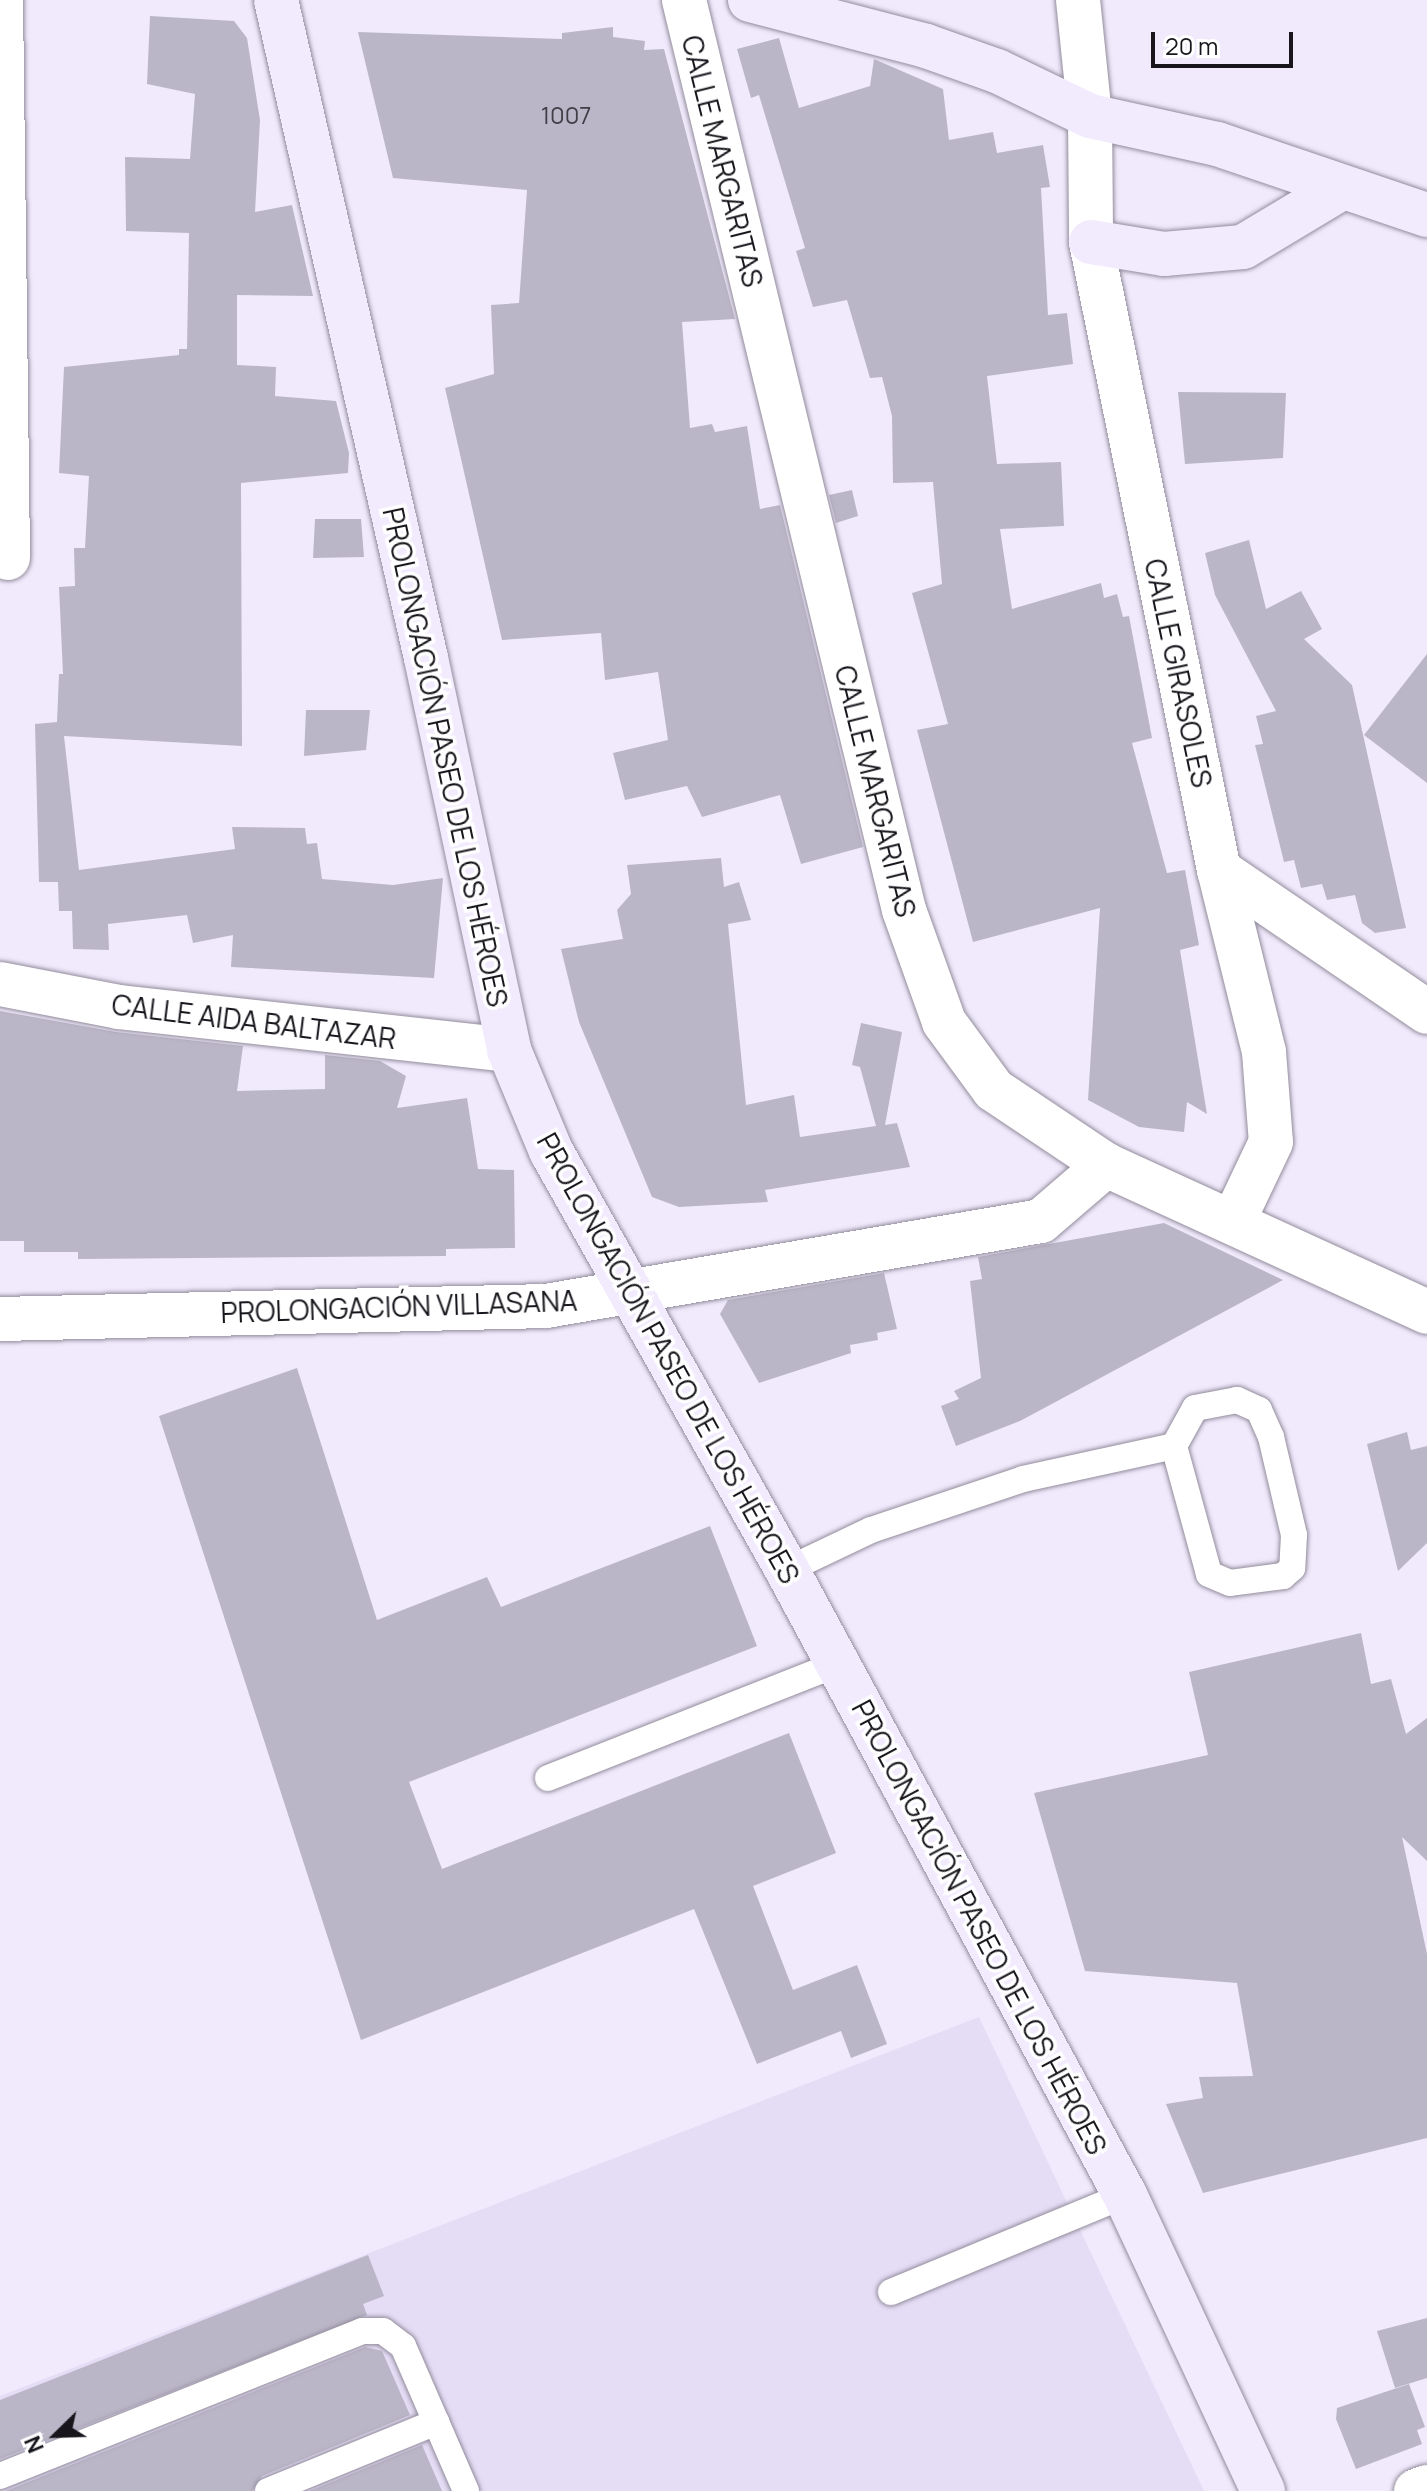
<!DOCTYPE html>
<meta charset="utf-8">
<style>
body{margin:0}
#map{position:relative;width:1427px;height:2491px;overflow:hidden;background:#f0eafc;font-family:Manrope,sans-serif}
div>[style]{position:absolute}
.built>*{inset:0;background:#e5ddf6}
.building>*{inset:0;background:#bbb6c7}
.roads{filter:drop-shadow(0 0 2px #928c9c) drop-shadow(0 0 2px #928c9c)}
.lane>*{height:26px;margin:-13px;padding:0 13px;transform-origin:13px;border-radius:13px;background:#fff}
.street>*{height:44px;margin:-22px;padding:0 22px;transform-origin:22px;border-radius:22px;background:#fff}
.secondary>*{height:44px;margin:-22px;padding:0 22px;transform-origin:22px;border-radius:22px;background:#f2ebfe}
span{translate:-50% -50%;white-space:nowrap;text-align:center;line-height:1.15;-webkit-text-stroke:7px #fff;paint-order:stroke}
.number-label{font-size:24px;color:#413e47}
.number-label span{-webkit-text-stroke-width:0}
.street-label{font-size:28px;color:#18161c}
.north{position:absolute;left:16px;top:2395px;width:80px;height:80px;-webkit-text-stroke:6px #fff;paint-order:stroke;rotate:247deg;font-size:22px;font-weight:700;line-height:32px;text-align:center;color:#18161c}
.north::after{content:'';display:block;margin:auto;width:28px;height:36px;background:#18161c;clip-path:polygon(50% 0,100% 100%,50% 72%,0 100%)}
.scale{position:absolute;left:1151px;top:32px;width:142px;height:36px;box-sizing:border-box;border:4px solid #18161c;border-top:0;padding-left:10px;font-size:24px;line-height:28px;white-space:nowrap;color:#18161c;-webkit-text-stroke:6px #fff;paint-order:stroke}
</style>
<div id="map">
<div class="built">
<i style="clip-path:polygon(979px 2017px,1204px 2491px,0 2491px,0 2396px)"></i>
</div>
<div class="building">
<i style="clip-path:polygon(150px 16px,234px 21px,247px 38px,260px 120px,255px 212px,292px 205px,313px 296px,237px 295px,237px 365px,276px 367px,275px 396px,336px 401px,349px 453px,348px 473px,241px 483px,242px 746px,64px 736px,79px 870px,235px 849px,232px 827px,305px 828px,307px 844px,317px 843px,322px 879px,393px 885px,443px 878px,434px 978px,231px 967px,233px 935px,193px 943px,187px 915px,108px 924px,109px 950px,73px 949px,72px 911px,59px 911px,58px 882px,39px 882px,35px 724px,57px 722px,59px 674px,63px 674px,59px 587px,75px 586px,74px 548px,85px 548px,89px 476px,59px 473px,64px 367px,179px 355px,179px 349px,187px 349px,189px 233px,126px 231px,125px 157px,190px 159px,195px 94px,147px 84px)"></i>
<i style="clip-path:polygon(613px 27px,613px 37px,645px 41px,644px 50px,664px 49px,735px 319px,682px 322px,690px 428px,712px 424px,715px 432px,747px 426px,760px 509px,780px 505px,863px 847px,801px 864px,780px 795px,702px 817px,687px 786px,625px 800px,613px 753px,668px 740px,658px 672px,605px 680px,601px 633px,502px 640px,445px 388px,494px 374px,491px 305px,519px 303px,527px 190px,393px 178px,358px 32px,562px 39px,562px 33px)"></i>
<i style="clip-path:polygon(779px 38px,799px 108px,870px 86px,874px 59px,943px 89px,949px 140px,993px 132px,997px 153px,1043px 145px,1050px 187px,1041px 188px,1048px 315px,1067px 313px,1073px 364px,987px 376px,997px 464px,1061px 462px,1064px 526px,1000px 529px,1012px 609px,1101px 583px,1104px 598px,1117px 594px,1123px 617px,1129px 616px,1152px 738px,1132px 743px,1167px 873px,1185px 870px,1199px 945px,1180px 950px,1207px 1114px,1187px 1102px,1184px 1132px,1139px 1127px,1088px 1100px,1100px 908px,973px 942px,917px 730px,948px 724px,912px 593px,942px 584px,933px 482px,893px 483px,892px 416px,882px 377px,870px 378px,847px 300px,813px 307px,796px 251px,805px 248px,759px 95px,751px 98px,737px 49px)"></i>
<i style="clip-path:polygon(1178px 392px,1286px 393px,1283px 458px,1185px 464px)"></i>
<i style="clip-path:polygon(852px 490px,858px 516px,836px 523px,829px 495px)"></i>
<i style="clip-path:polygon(315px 519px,361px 519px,364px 557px,313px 558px)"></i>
<i style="clip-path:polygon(1249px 540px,1266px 609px,1301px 591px,1322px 629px,1304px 639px,1352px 685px,1406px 928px,1375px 933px,1362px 923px,1355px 895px,1327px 900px,1322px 884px,1301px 888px,1294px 860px,1284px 862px,1255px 745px,1263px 744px,1256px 716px,1276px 711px,1215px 595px,1205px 553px)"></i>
<i style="clip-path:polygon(1427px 654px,1427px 783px,1364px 735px)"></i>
<i style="clip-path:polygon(306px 710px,370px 710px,366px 750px,304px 756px)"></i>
<i style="clip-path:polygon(721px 858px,724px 887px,739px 882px,751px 920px,728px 924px,746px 1105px,794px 1095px,800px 1137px,876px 1126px,860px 1067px,852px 1065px,861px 1023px,902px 1032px,885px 1125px,897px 1123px,910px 1167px,765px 1190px,768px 1202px,679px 1207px,652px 1197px,579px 1022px,561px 949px,623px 939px,617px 910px,631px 894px,627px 865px)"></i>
<i style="clip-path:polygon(0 1011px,116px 1032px,243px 1046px,237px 1091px,325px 1089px,325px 1055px,380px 1061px,406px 1076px,397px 1108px,467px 1098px,478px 1169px,514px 1170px,515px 1248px,446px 1249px,446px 1256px,78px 1259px,78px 1252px,24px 1252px,24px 1241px,0 1241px)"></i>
<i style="clip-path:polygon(1164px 1223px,1283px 1280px,1020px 1421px,956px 1446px,941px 1406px,959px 1399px,954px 1391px,981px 1378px,970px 1281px,982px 1279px,978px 1257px)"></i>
<i style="clip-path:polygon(884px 1273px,897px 1329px,877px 1333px,878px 1340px,850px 1345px,851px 1353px,759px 1383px,720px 1314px,728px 1300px)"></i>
<i style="clip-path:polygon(297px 1368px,377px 1620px,487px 1577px,501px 1607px,710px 1526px,757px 1646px,409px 1782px,442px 1869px,789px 1733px,836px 1853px,753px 1886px,793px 1990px,857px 1965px,887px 2044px,851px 2058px,841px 2031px,757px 2064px,694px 1909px,361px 2040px,159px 1416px)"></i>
<i style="clip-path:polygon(1407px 1432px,1411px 1450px,1427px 1446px,1427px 1543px,1398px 1571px,1367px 1444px)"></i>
<i style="clip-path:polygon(1361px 1633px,1371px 1684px,1391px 1679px,1406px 1734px,1427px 1718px,1427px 1861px,1402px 1837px,1427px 1954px,1427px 2138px,1203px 2193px,1166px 2104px,1203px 2098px,1199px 2077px,1253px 2076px,1237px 1983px,1085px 1971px,1034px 1793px,1208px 1755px,1189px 1672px)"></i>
<i style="clip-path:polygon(368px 2255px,384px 2296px,363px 2304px,367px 2315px,0 2459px,0 2400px)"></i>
<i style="clip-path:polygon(1427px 2318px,1427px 2378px,1395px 2388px,1377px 2331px)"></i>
<i style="clip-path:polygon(365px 2347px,382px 2351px,410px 2415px,262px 2476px,252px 2491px,6px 2491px)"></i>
<i style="clip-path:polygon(1409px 2384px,1425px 2427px,1417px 2430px,1422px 2444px,1356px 2469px,1336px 2419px,1337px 2408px)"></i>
<i style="clip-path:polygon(422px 2445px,442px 2491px,310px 2491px)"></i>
</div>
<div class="roads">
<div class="lane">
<i style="left:787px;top:1570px;width:93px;rotate:-25.5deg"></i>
<i style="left:871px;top:1530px;width:160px;rotate:-18.5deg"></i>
<i style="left:1023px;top:1479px;width:155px;rotate:-12.3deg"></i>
<i style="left:1174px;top:1446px;width:43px;rotate:-61.1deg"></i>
<i style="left:1195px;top:1408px;width:43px;rotate:-10.8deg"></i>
<i style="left:1237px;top:1400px;width:24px;rotate:24deg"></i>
<i style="left:1259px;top:1410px;width:30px;rotate:66deg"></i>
<i style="left:1271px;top:1437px;width:101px;rotate:76.8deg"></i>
<i style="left:1294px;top:1535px;width:33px;rotate:93deg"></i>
<i style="left:1292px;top:1568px;width:12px;rotate:138deg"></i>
<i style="left:1283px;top:1576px;width:53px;rotate:172.5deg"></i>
<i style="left:1230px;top:1583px;width:23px;rotate:-157deg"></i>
<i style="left:1209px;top:1574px;width:133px;rotate:-105.3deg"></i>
<i style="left:548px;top:1778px;width:312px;rotate:-21.5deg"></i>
<i style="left:891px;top:2292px;width:253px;rotate:-22.5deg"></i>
<i style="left:0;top:2476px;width:390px;rotate:-21.8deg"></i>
<i style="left:362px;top:2331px;width:21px"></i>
<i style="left:383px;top:2331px;width:25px;rotate:37deg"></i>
<i style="left:403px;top:2346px;width:158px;rotate:66.5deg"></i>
<i style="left:268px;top:2491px;width:182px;rotate:-22.3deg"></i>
</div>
<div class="street">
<i style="left:1px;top:0;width:558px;rotate:89.28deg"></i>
<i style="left:684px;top:0;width:936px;rotate:76.41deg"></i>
<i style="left:904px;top:910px;width:119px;rotate:70.3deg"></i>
<i style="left:944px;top:1022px;width:84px;rotate:53.7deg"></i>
<i style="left:994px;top:1090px;width:135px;rotate:33.8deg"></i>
<i style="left:1106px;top:1165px;width:353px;rotate:24.6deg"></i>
<i style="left:1078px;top:0;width:117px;rotate:84.1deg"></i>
<i style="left:1090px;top:116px;width:126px;rotate:89.5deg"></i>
<i style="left:1091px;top:242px;width:641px;rotate:78.48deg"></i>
<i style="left:1219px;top:870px;width:187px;rotate:76.1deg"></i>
<i style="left:1264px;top:1052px;width:90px;rotate:85.6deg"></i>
<i style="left:1271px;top:1142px;width:86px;rotate:115.4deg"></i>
<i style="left:1219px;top:870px;width:252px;rotate:34.3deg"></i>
<i style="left:0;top:984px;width:121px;rotate:10.9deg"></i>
<i style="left:119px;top:1007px;width:392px;rotate:6.3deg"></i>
<i style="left:0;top:1319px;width:546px;rotate:-1.36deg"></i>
<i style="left:546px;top:1306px;width:502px;rotate:-9.74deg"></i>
<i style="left:1041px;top:1221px;width:86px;rotate:-40.7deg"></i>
<i style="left:1416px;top:2491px;width:12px;rotate:-20deg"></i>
</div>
<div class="secondary">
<i style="left:276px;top:0;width:675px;rotate:77.16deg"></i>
<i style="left:426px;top:658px;width:401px;rotate:78deg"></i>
<i style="left:509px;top:1050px;width:109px;rotate:67.4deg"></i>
<i style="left:551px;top:1151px;width:481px;rotate:60.6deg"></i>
<i style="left:787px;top:1570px;width:711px;rotate:61.6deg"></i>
<i style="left:1125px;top:2195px;width:327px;rotate:65deg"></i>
<i style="left:750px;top:0;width:182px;rotate:14.6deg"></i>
<i style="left:926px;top:46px;width:75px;rotate:19.4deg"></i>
<i style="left:997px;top:71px;width:103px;rotate:25.8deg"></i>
<i style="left:1090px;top:116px;width:130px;rotate:12.4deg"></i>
<i style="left:1217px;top:144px;width:222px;rotate:18.7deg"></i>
<i style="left:1091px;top:242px;width:74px;rotate:9.3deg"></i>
<i style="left:1164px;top:254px;width:79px;rotate:-5.1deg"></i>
<i style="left:1243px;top:247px;width:113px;rotate:-30.9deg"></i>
</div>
</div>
<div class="number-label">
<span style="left:566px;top:115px">1007</span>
</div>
<div class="street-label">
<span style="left:723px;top:161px;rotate:76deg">CALLE MARGARITAS</span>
<span style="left:1179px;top:673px;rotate:78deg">CALLE GIRASOLES</span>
<span style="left:446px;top:757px;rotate:78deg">PROLONGACIÓN PASEO DE LOS HÉROES</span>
<span style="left:876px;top:791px;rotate:76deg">CALLE MARGARITAS</span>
<span style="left:254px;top:1021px;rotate:7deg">CALLE AIDA BALTAZAR</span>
<span style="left:399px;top:1306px;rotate:-2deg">PROLONGACIÓN VILLASANA</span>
<span style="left:669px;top:1358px;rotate:61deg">PROLONGACIÓN PASEO DE LOS HÉROES</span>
<span style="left:980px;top:1927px;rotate:62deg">PROLONGACIÓN PASEO DE LOS HÉROES</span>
</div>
<div class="north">N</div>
<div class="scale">20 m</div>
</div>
